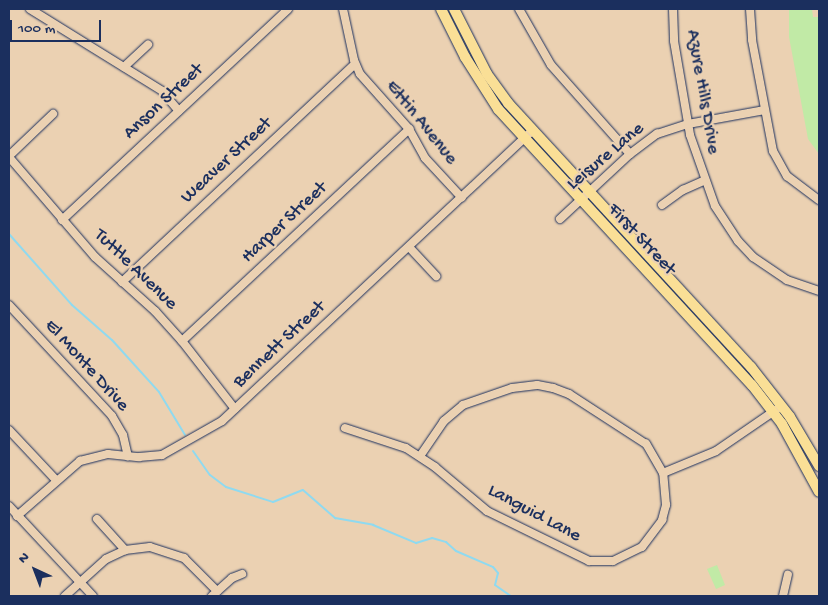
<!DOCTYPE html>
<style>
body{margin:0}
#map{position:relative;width:828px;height:605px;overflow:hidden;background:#ebd1b2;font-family:"Gochi Hand",sans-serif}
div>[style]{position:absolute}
.green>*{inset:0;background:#c1eaa6}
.stream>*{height:2px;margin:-1px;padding:0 1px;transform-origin:1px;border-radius:1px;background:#8fdaf0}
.roads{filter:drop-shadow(0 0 1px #1b2f5e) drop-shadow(0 0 1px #1b2f5e)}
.minor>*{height:8px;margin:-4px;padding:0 4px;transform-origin:4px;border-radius:4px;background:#ebd1b2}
.major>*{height:10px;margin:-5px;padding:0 5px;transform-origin:5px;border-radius:5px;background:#fadf96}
span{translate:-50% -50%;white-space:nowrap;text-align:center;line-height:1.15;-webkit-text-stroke:4.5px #ebd1b2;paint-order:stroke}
.street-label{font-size:19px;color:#1b2f5e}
.frame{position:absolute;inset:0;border:10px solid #1b2f5e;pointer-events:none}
.north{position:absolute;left:10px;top:545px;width:50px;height:50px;-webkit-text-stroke:4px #ebd1b2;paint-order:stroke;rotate:317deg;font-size:14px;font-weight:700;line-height:20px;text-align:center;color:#1b2f5e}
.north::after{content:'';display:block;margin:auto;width:18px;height:22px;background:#1b2f5e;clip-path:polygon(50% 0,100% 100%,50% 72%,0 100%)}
.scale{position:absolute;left:10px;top:20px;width:91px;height:22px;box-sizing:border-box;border:2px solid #1b2f5e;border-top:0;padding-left:6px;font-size:15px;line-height:18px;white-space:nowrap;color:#1b2f5e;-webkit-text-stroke:4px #ebd1b2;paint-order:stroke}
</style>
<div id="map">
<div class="green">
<i style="clip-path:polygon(789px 9px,812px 9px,813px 17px,819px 17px,819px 154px,808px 139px,789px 37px)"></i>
<i style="clip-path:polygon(717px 565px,725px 585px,716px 589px,707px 569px)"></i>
</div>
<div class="stream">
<i style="left:9px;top:234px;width:95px;rotate:48.4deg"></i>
<i style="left:72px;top:305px;width:53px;rotate:41.2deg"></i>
<i style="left:112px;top:340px;width:70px;rotate:47.9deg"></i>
<i style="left:159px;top:392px;width:50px;rotate:58.8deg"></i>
<i style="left:193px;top:451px;width:29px;rotate:55deg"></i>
<i style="left:210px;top:475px;width:20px;rotate:37deg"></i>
<i style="left:226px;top:487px;width:49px;rotate:17.7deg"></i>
<i style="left:273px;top:502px;width:32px;rotate:-22deg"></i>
<i style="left:303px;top:490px;width:43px;rotate:41.2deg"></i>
<i style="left:335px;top:518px;width:39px;rotate:10deg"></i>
<i style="left:373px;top:525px;width:47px;rotate:22.7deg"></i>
<i style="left:416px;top:543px;width:17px;rotate:-17deg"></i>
<i style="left:432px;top:538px;width:15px;rotate:16deg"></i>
<i style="left:446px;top:542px;width:13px;rotate:42deg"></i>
<i style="left:456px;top:551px;width:40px;rotate:23.4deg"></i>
<i style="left:493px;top:567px;width:8px;rotate:50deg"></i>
<i style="left:498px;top:573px;width:12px;rotate:104deg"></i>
<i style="left:495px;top:585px;width:19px;rotate:35deg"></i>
</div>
<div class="roads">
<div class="minor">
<i style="left:30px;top:9px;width:155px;rotate:31.8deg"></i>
<i style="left:162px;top:91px;width:26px;rotate:50deg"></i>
<i style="left:343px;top:9px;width:52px;rotate:77.8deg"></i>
<i style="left:354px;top:60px;width:15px;rotate:67deg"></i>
<i style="left:360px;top:74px;width:74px;rotate:48.3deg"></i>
<i style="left:409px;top:129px;width:33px;rotate:61deg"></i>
<i style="left:425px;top:158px;width:54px;rotate:47.2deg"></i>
<i style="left:519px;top:9px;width:64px;rotate:60.3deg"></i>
<i style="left:551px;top:65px;width:119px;rotate:48.4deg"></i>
<i style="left:673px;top:9px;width:32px;rotate:88deg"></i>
<i style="left:674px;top:41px;width:95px;rotate:80.3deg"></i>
<i style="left:690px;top:135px;width:75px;rotate:70.6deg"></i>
<i style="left:715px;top:206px;width:42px;rotate:56.7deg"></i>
<i style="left:738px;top:241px;width:22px;rotate:47deg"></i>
<i style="left:753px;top:257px;width:41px;rotate:34.1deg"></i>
<i style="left:787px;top:280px;width:34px;rotate:19deg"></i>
<i style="left:750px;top:9px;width:31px;rotate:86deg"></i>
<i style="left:752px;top:40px;width:113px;rotate:79.3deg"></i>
<i style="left:773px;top:151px;width:29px;rotate:61deg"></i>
<i style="left:787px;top:176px;width:40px;rotate:37deg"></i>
<i style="left:124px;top:67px;width:33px;rotate:-43deg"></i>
<i style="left:9px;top:156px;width:61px;rotate:-43.7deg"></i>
<i style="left:9px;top:157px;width:132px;rotate:49.3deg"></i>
<i style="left:95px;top:257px;width:81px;rotate:42deg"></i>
<i style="left:155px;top:311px;width:40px;rotate:48deg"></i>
<i style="left:182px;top:341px;width:86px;rotate:52.1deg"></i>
<i style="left:662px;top:205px;width:26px;rotate:-36deg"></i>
<i style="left:683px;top:190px;width:24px;rotate:-24deg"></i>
<i style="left:560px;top:219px;width:96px;rotate:-42.9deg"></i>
<i style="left:630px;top:154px;width:34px;rotate:-37deg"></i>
<i style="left:657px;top:134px;width:33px;rotate:-18deg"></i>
<i style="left:688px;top:124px;width:78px;rotate:-10.3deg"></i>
<i style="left:62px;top:220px;width:309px;rotate:-43deg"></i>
<i style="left:409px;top:247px;width:40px;rotate:47deg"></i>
<i style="left:122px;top:282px;width:319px;rotate:-43.1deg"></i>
<i style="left:9px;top:305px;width:151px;rotate:47.1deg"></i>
<i style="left:112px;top:416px;width:22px;rotate:60deg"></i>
<i style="left:123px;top:435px;width:22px;rotate:77deg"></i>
<i style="left:182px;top:341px;width:311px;rotate:-43deg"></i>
<i style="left:345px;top:428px;width:64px;rotate:18.2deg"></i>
<i style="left:406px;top:448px;width:35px;rotate:33deg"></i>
<i style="left:435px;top:467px;width:68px;rotate:40.2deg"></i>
<i style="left:487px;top:511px;width:114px;rotate:26.1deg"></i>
<i style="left:589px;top:561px;width:24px"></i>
<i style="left:613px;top:561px;width:32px;rotate:-26deg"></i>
<i style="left:642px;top:547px;width:34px;rotate:-53deg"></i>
<i style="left:662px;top:520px;width:16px;rotate:-75deg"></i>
<i style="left:666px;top:505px;width:32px;rotate:-95deg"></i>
<i style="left:663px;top:473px;width:34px;rotate:-120deg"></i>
<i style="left:646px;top:444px;width:92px;rotate:-147deg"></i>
<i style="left:569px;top:394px;width:17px;rotate:-159deg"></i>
<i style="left:553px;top:388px;width:16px;rotate:-169deg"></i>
<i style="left:537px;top:385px;width:25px;rotate:173deg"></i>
<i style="left:512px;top:388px;width:52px;rotate:160.9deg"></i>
<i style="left:463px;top:405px;width:25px;rotate:140deg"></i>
<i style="left:444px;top:421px;width:42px;rotate:124.4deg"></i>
<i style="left:9px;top:430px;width:69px;rotate:46.8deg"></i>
<i style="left:663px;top:473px;width:57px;rotate:-22.5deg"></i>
<i style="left:716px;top:451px;width:74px;rotate:-34.5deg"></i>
<i style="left:9px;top:506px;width:123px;rotate:47deg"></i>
<i style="left:17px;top:516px;width:84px;rotate:-41.1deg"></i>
<i style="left:80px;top:461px;width:29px;rotate:-14deg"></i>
<i style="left:108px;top:454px;width:31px;rotate:6deg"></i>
<i style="left:139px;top:457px;width:23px;rotate:-5deg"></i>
<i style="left:162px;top:455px;width:69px;rotate:-29.5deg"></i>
<i style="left:222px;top:421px;width:424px;rotate:-43.1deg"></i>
<i style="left:97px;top:519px;width:42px;rotate:47.9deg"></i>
<i style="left:65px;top:596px;width:55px;rotate:-42.1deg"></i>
<i style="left:106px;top:559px;width:21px;rotate:-25deg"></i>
<i style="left:125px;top:550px;width:25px;rotate:-7deg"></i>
<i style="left:150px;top:547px;width:36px;rotate:18deg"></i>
<i style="left:184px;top:558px;width:47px;rotate:45deg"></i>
<i style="left:212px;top:596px;width:27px;rotate:-42deg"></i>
<i style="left:232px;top:578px;width:11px;rotate:-22deg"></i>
<i style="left:783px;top:596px;width:22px;rotate:-77deg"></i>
</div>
<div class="major">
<i style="left:441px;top:9px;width:54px;rotate:63.4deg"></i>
<i style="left:465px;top:57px;width:62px;rotate:57.6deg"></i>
<i style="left:498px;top:109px;width:375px;rotate:47.4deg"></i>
<i style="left:752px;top:385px;width:49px;rotate:52.4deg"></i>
<i style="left:782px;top:424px;width:77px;rotate:61.4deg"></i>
<i style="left:454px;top:9px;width:73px;rotate:63.1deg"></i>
<i style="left:487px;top:74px;width:36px;rotate:54deg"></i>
<i style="left:508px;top:103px;width:359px;rotate:47.4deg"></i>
<i style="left:751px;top:367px;width:63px;rotate:52deg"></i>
<i style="left:790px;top:417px;width:57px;rotate:59.4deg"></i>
</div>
</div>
<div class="street-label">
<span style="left:702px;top:92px;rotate:80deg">Azure Hills Drive</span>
<span style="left:164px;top:102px;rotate:-43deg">Anson Street</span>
<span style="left:421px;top:123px;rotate:51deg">Ettin Avenue</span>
<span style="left:606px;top:157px;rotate:-40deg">Leisure Lane</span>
<span style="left:227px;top:161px;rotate:-43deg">Weaver Street</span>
<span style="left:285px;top:223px;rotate:-43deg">Harper Street</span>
<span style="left:641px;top:240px;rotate:47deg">First Street</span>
<span style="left:135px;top:270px;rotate:44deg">Tuttle Avenue</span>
<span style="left:280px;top:345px;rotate:-43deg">Bennett Street</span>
<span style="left:86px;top:366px;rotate:48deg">El Monte Drive</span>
<span style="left:534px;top:514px;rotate:28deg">Languid Lane</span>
</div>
<div class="frame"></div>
<div class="north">N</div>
<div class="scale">100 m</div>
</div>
